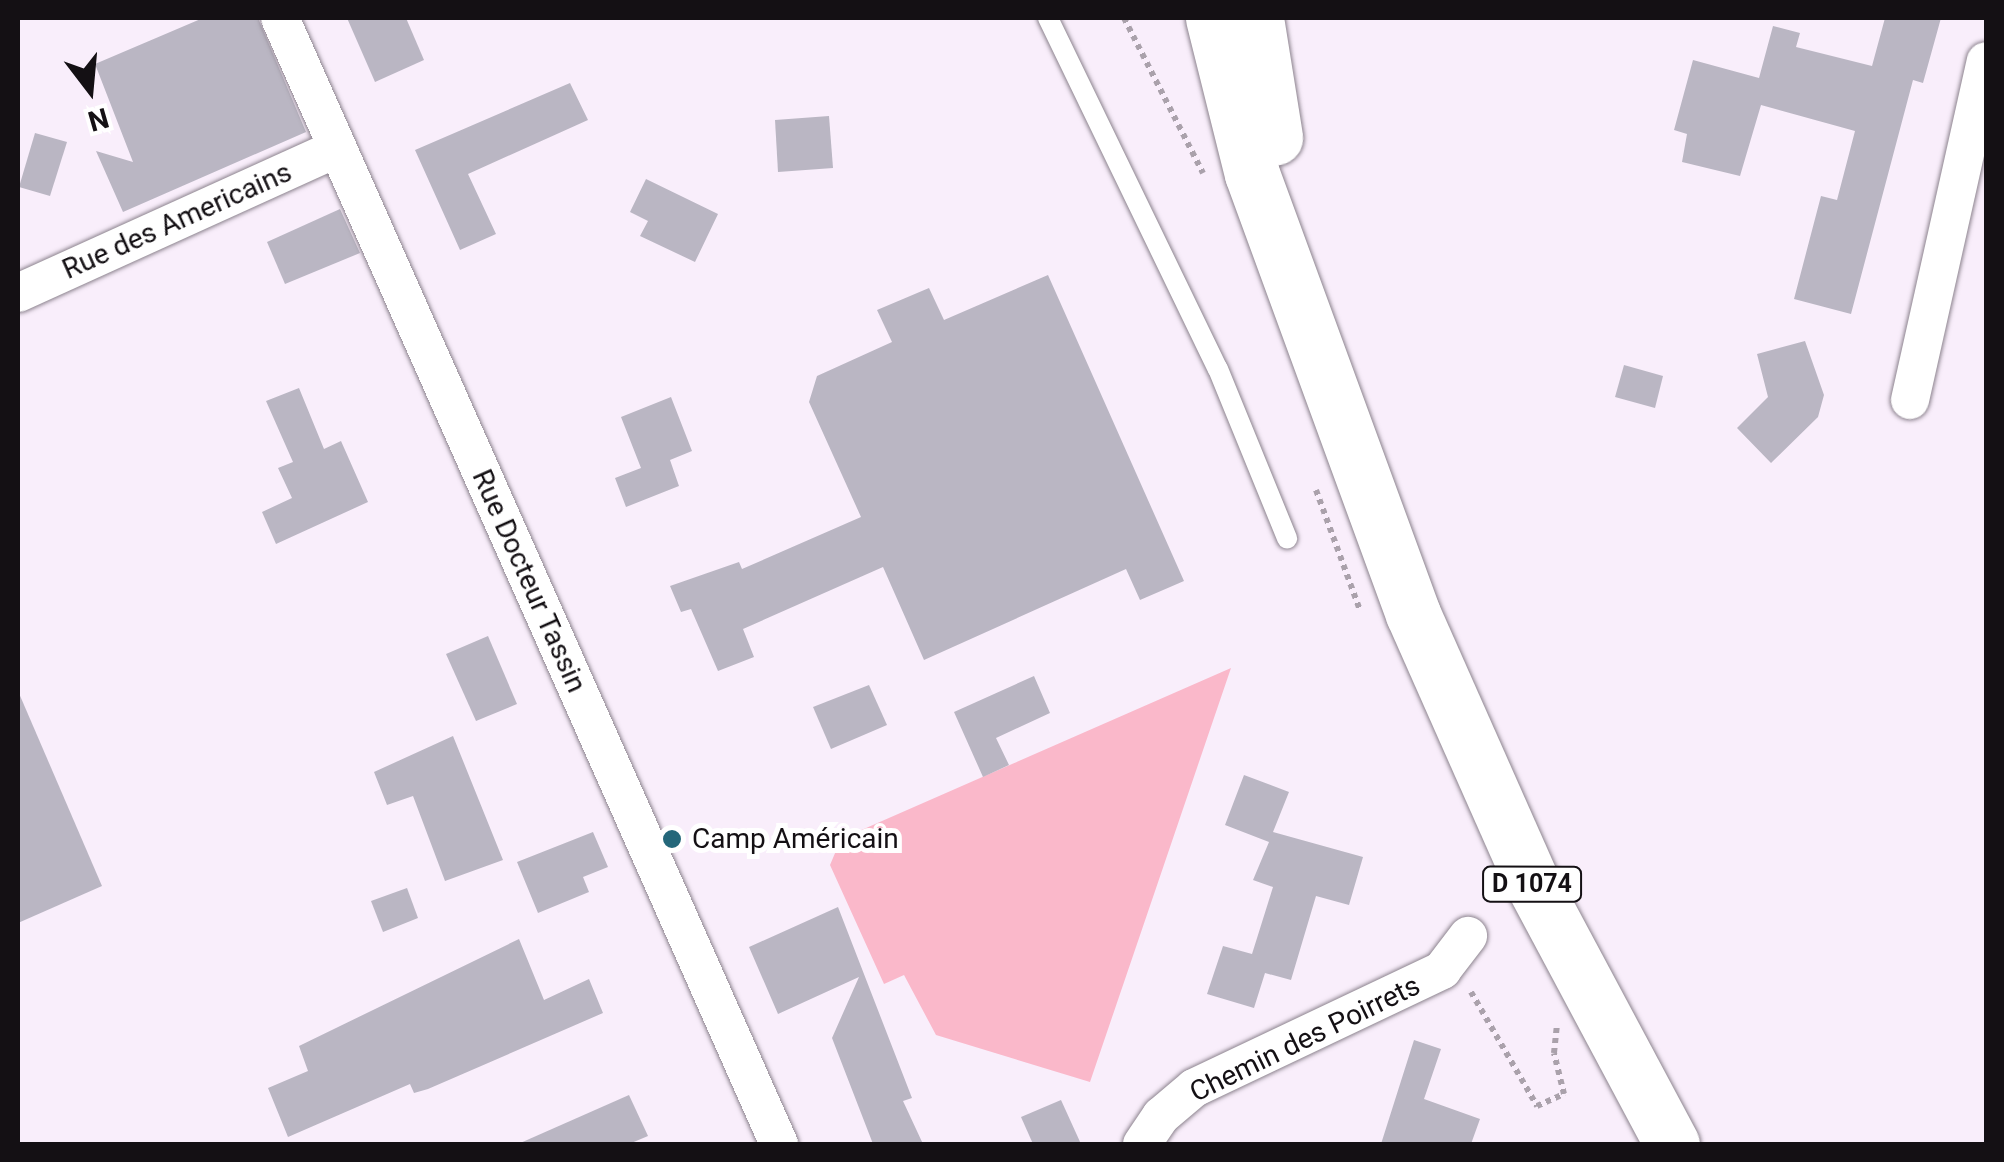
<!DOCTYPE html>
<meta charset="utf-8">
<style>
body{margin:0}
#map{position:relative;width:2004px;height:1162px;overflow:hidden;background:#f9eefb;font-family:Roboto,sans-serif}
div>[style]{position:absolute}
.green>*{inset:0;background:#fab8ca}
.building>*{inset:0;background:#bab6c3}
.path>*{height:6px;margin-top:-3px;transform-origin:0;background:repeating-linear-gradient(90deg,#aaa1ab 0 5px,transparent 0 10px)}
.roads{filter:drop-shadow(0 0 2px #8c838e) drop-shadow(0 0 2px #8c838e)}
.lane>*{height:20px;margin:-10px;padding:0 10px;transform-origin:10px;border-radius:10px;background:#fff}
.street>*{height:38px;margin:-19px;padding:0 19px;transform-origin:19px;border-radius:19px;background:#fff}
.primary>*{height:55px;margin:-27.5px;padding:0 27.5px;transform-origin:27.5px;border-radius:27.5px;background:#fff}
.dots>*{width:28px;height:28px;translate:-50% -50%;box-sizing:border-box;border:5px solid #fff;border-radius:50%}
span{translate:-50% -50%;white-space:nowrap;text-align:center;line-height:1.15;-webkit-text-stroke:10px #fff;paint-order:stroke}
.shield-label span{padding:2px 8px;background:#fff;border:2px solid;border-radius:8px;-webkit-text-stroke-width:0}
.shield-label{font-size:25px;color:#141014;font-weight:700}
.street-label{font-size:28px;color:#141014}
.poi-label{font-size:28px;color:#141014}
.left{translate:0 -50%;text-align:left}
.frame{position:absolute;inset:0;border:20px solid #141014;pointer-events:none}
.north{position:absolute;left:40px;top:40px;width:100px;height:100px;-webkit-text-stroke:8px #fff;paint-order:stroke;rotate:164deg;font-size:28px;font-weight:700;line-height:40px;text-align:center;color:#141014}
.north::after{content:'';display:block;margin:auto;width:35px;height:45px;background:#141014;clip-path:polygon(50% 0,100% 100%,50% 72%,0 100%)}
</style>
<div id="map">
<div class="green">
<i style="clip-path:polygon(1231px 668px,1090px 1082px,936px 1035px,904px 975px,884px 984px,830px 865px,841px 839px)"></i>
</div>
<div class="building">
<i style="clip-path:polygon(203px 18px,258px 18px,306px 132px,123px 212px,96px 151px,133px 162px,95px 64px)"></i>
<i style="clip-path:polygon(347px 18px,406px 18px,424px 60px,375px 82px)"></i>
<i style="clip-path:polygon(1885px 18px,1941px 18px,1923px 83px,1913px 80px,1851px 314px,1794px 299px,1821px 196px,1837px 200px,1855px 131px,1761px 105px,1740px 176px,1682px 162px,1687px 134px,1674px 130px,1693px 60px,1759px 78px,1773px 26px,1800px 33px,1796px 47px,1872px 66px)"></i>
<i style="clip-path:polygon(570px 83px,588px 120px,468px 174px,496px 234px,460px 250px,415px 150px)"></i>
<i style="clip-path:polygon(829px 116px,833px 168px,778px 172px,775px 120px)"></i>
<i style="clip-path:polygon(35px 133px,67px 142px,50px 196px,19px 187px)"></i>
<i style="clip-path:polygon(646px 179px,718px 214px,695px 262px,640px 236px,648px 221px,630px 212px)"></i>
<i style="clip-path:polygon(340px 209px,360px 253px,285px 284px,267px 242px)"></i>
<i style="clip-path:polygon(1048px 275px,1184px 581px,1140px 600px,1126px 569px,924px 660px,883px 567px,743px 629px,754px 657px,718px 671px,691px 609px,681px 612px,670px 586px,739px 562px,742px 569px,861px 517px,809px 402px,817px 376px,892px 342px,877px 310px,929px 288px,944px 320px)"></i>
<i style="clip-path:polygon(1805px 341px,1824px 395px,1818px 417px,1771px 463px,1737px 428px,1768px 397px,1757px 354px)"></i>
<i style="clip-path:polygon(1624px 365px,1663px 376px,1655px 408px,1615px 397px)"></i>
<i style="clip-path:polygon(299px 388px,324px 449px,341px 441px,368px 502px,276px 544px,262px 512px,292px 498px,278px 468px,293px 462px,266px 401px)"></i>
<i style="clip-path:polygon(671px 397px,692px 451px,670px 460px,679px 486px,626px 507px,615px 478px,641px 468px,621px 417px)"></i>
<i style="clip-path:polygon(488px 636px,517px 704px,476px 721px,446px 654px)"></i>
<i style="clip-path:polygon(1034px 676px,1050px 713px,996px 738px,1009px 765px,983px 777px,954px 712px)"></i>
<i style="clip-path:polygon(869px 685px,887px 725px,831px 749px,813px 707px)"></i>
<i style="clip-path:polygon(18px 691px,102px 886px,18px 923px)"></i>
<i style="clip-path:polygon(453px 736px,503px 860px,445px 881px,413px 796px,387px 805px,374px 772px)"></i>
<i style="clip-path:polygon(1244px 775px,1289px 792px,1273px 832px,1363px 857px,1349px 905px,1316px 896px,1291px 980px,1265px 973px,1254px 1008px,1207px 994px,1223px 946px,1252px 954px,1273px 887px,1253px 880px,1269px 842px,1225px 825px)"></i>
<i style="clip-path:polygon(593px 832px,608px 867px,583px 877px,589px 892px,538px 913px,517px 862px)"></i>
<i style="clip-path:polygon(407px 888px,418px 918px,383px 932px,371px 901px)"></i>
<i style="clip-path:polygon(838px 907px,912px 1098px,903px 1101px,923px 1144px,873px 1144px,832px 1038px,859px 977px,778px 1014px,749px 947px)"></i>
<i style="clip-path:polygon(519px 939px,544px 1000px,589px 979px,603px 1013px,428px 1089px,414px 1093px,410px 1084px,288px 1137px,268px 1088px,308px 1071px,299px 1046px)"></i>
<i style="clip-path:polygon(1414px 1040px,1441px 1049px,1424px 1099px,1480px 1119px,1471px 1144px,1381px 1144px)"></i>
<i style="clip-path:polygon(629px 1095px,648px 1136px,629px 1144px,518px 1144px)"></i>
<i style="clip-path:polygon(1061px 1100px,1081px 1144px,1033px 1144px,1021px 1117px)"></i>
</div>
<div class="path">
<i style="left:1124px;top:18px;width:174px;rotate:63deg"></i>
<i style="left:1316px;top:490px;width:128px;rotate:69.9deg"></i>
<i style="left:1471px;top:992px;width:132px;rotate:59.9deg"></i>
<i style="left:1537px;top:1106px;width:30px;rotate:-24deg"></i>
<i style="left:1564px;top:1094px;width:42px;rotate:-103.7deg"></i>
<i style="left:1554px;top:1053px;width:27px;rotate:-84deg"></i>
</div>
<div class="roads">
<div class="lane">
<i style="left:1048px;top:18px;width:390px;rotate:64.2deg"></i>
<i style="left:1218px;top:369px;width:183px;rotate:67.8deg"></i>
</div>
<div class="street">
<i style="left:280px;top:18px;width:1232px;rotate:66.1deg"></i>
<i style="left:18px;top:293px;width:349px;rotate:-24.4deg"></i>
<i style="left:1910px;top:400px;width:347px;rotate:-77.4deg"></i>
<i style="left:1142px;top:1144px;width:34px;rotate:-56deg"></i>
<i style="left:1161px;top:1116px;width:43px;rotate:-40.3deg"></i>
<i style="left:1194px;top:1088px;width:275px;rotate:-25.4deg"></i>
<i style="left:1442px;top:970px;width:43px;rotate:-52.6deg"></i>
</div>
<div class="primary">
<i style="left:1213px;top:18px;width:161px;rotate:76deg"></i>
<i style="left:1252px;top:174px;width:469px;rotate:69.9deg"></i>
<i style="left:1413px;top:614px;width:293px;rotate:66.1deg"></i>
<i style="left:1532px;top:882px;width:297px;rotate:61.9deg"></i>
<i style="left:1256px;top:18px;width:121px;rotate:80.9deg"></i>
</div>
</div>
<div class="dots">
<i style="left:672px;top:839px;background:#24677a"></i>
</div>
<div class="shield-label">
<span style="left:1532px;top:884px">D 1074</span>
</div>
<div class="street-label">
<span style="left:177px;top:221px;rotate:-24deg">Rue des Americains</span>
<span style="left:529px;top:581px;rotate:66deg">Rue Docteur Tassin</span>
<span style="left:1305px;top:1039px;rotate:-26deg">Chemin des Poirrets</span>
</div>
<div class="poi-label">
<span class="left" style="left:692px;top:839px">Camp Américain</span>
</div>
<div class="frame"></div>
<div class="north">N</div>
</div>
